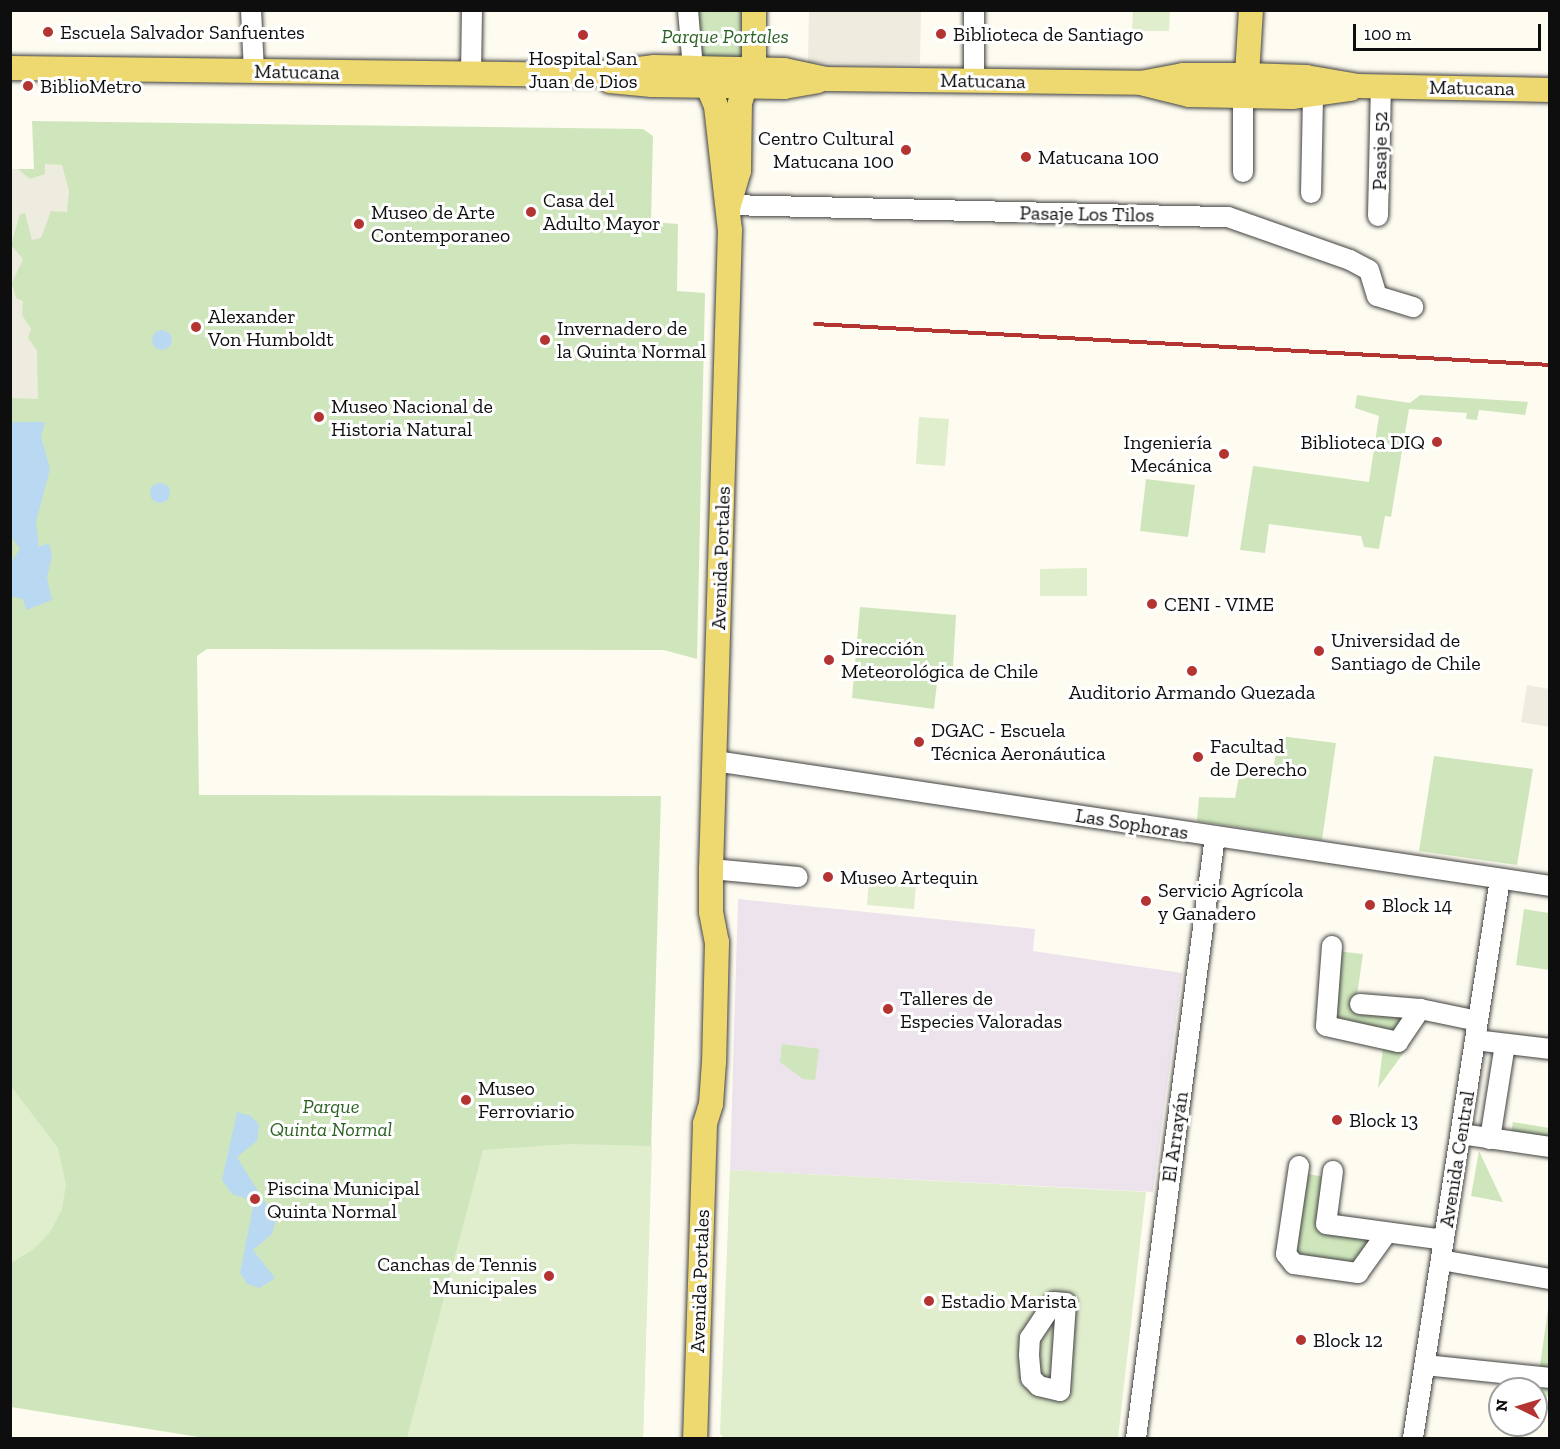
<!DOCTYPE html>
<meta charset="utf-8">
<style>
body{margin:0}
#map{position:relative;width:1560px;height:1449px;overflow:hidden;background:#fefcf0;font-family:"Zilla Slab",serif}
div>[style]{position:absolute}
.industrial>*{inset:0;background:#ece3ec}
.green>*{inset:0;background:#cfe6bc}
.pitch>*{inset:0;background:#e0eecd}
.plaza>*{inset:0;background:#eeebdf}
.water>*{inset:0;background:#b9d8f1}
.round{border-radius:50%}
.roads{filter:drop-shadow(0 0 2px #414141) drop-shadow(0 0 2px #414141)}
.minor>*{height:20px;margin:-10px;padding:0 10px;transform-origin:10px;border-radius:10px;background:#fff}
.major>*{height:24px;margin:-12px;padding:0 12px;transform-origin:12px;border-radius:12px;background:#eed870}
.rail>*{height:4px;margin:-2px;padding:0 2px;transform-origin:2px;border-radius:2px;background:#b33431}
.dots>*{width:16px;height:16px;translate:-50% -50%;box-sizing:border-box;border:3px solid #fff;border-radius:50%}
span{translate:-50% -50%;white-space:nowrap;text-align:center;line-height:1.15;-webkit-text-stroke:6px #fff;paint-order:stroke}
.poi-label{font-size:20px;color:#0e0e0e}
.left{translate:0 -50%;text-align:left}
.right{translate:-100% -50%;text-align:right}
.park-label{font-size:20px;color:#2c6123;font-style:italic}
.street-label{font-size:20px;color:#0e0e0e}
.frame{position:absolute;inset:0;border:12px solid #0e0e0e;pointer-events:none}
.north{position:absolute;left:1488px;top:1377px;width:60px;height:60px;box-sizing:border-box;background:#fff;border:2px solid #9f9f9f;border-radius:50%;rotate:275deg;font-size:16px;font-weight:700;line-height:24px;text-align:center;color:#0e0e0e}
.north::after{content:'';display:block;margin:auto;width:21px;height:27px;background:#b33431;clip-path:polygon(50% 0,100% 100%,50% 72%,0 100%)}
.scale{position:absolute;left:1353px;top:24px;width:188px;height:27px;box-sizing:border-box;border:3px solid #0e0e0e;border-top:0;padding-left:8px;font-size:18px;line-height:21px;white-space:nowrap;color:#0e0e0e;-webkit-text-stroke:4px #fff;paint-order:stroke}
</style>
<div id="map">
<div class="industrial">
<i style="clip-path:polygon(738px 899px,1035px 929px,1033px 951px,1182px 973px,1153px 1192px,730px 1170px)"></i>
</div>
<div class="green">
<i style="clip-path:polygon(695px 11px,753px 11px,752px 59px,702px 61px)"></i>
<i style="clip-path:polygon(32px 121px,643px 129px,653px 136px,651px 222px,678px 224px,677px 291px,705px 293px,697px 659px,664px 650px,207px 649px,197px 656px,199px 795px,661px 796px,643px 1438px,205px 1438px,11px 1407px,10px 169px,34px 169px)"></i>
<i style="clip-path:polygon(1357px 395px,1410px 403px,1420px 395px,1528px 402px,1525px 415px,1479px 410px,1477px 420px,1466px 419px,1467px 413px,1409px 409px,1391px 517px,1385px 516px,1379px 549px,1364px 547px,1361px 536px,1269px 524px,1265px 553px,1240px 550px,1253px 466px,1369px 482px,1379px 416px,1355px 408px)"></i>
<i style="clip-path:polygon(1146px 479px,1195px 485px,1188px 537px,1140px 531px)"></i>
<i style="clip-path:polygon(860px 607px,956px 615px,953px 667px,939px 666px,934px 709px,852px 698px)"></i>
<i style="clip-path:polygon(1280px 736px,1336px 743px,1322px 840px,1197px 821px,1199px 797px,1235px 798px,1240px 771px,1271px 777px)"></i>
<i style="clip-path:polygon(1434px 756px,1533px 769px,1517px 865px,1419px 851px)"></i>
<i style="clip-path:polygon(1524px 909px,1549px 913px,1549px 970px,1516px 965px)"></i>
<i style="clip-path:polygon(1337px 951px,1363px 954px,1355px 1009px,1409px 1017px,1397px 1048px,1405px 1051px,1378px 1088px,1384px 1041px,1326px 1033px)"></i>
<i style="clip-path:polygon(782px 1044px,819px 1049px,815px 1080px,803px 1079px,780px 1062px)"></i>
<i style="clip-path:polygon(1513px 1122px,1549px 1128px,1549px 1155px,1508px 1149px)"></i>
<i style="clip-path:polygon(1479px 1151px,1503px 1202px,1471px 1196px)"></i>
<i style="clip-path:polygon(1303px 1173px,1330px 1178px,1323px 1228px,1373px 1239px,1356px 1268px,1298px 1261px,1291px 1251px)"></i>
<i style="clip-path:polygon(1549px 1302px,1549px 1397px,1536px 1395px,1536px 1389px,1499px 1390px,1503px 1371px,1539px 1373px)"></i>
</div>
<div class="pitch">
<i style="clip-path:polygon(1133px 11px,1170px 11px,1169px 31px,1132px 31px)"></i>
<i style="clip-path:polygon(919px 417px,949px 419px,945px 466px,916px 464px)"></i>
<i style="clip-path:polygon(1087px 568px,1087px 596px,1040px 596px,1040px 569px)"></i>
<i style="clip-path:polygon(869px 879px,916px 883px,914px 909px,867px 905px)"></i>
<i style="clip-path:polygon(10px 1085px,58px 1148px,66px 1184px,62px 1209px,51px 1231px,34px 1249px,11px 1263px)"></i>
<i style="clip-path:polygon(569px 1144px,652px 1146px,643px 1438px,407px 1438px,483px 1150px)"></i>
<i style="clip-path:polygon(730px 1170px,1146px 1192px,1118px 1438px,724px 1438px,720px 1434px)"></i>
</div>
<div class="plaza">
<i style="clip-path:polygon(809px 11px,921px 11px,920px 64px,808px 63px)"></i>
<i style="clip-path:polygon(45px 164px,62px 165px,69px 191px,67px 212px,51px 211px,41px 238px,32px 240px,25px 213px,20px 214px,11px 245px,23px 259px,12px 283px,16px 298px,23px 301px,22px 315px,31px 329px,28px 338px,37px 350px,38px 399px,11px 398px,11px 169px,18px 169px,30px 179px,45px 174px)"></i>
<i style="clip-path:polygon(1527px 685px,1549px 689px,1549px 727px,1521px 722px)"></i>
</div>
<div class="water">
<i class="round" style="left:152px;top:330px;width:20px;height:20px"></i>
<i style="clip-path:polygon(11px 422px,45px 422px,41px 437px,50px 469px,36px 522px,39px 547px,49px 543px,52px 556px,47px 578px,52px 600px,26px 610px,23px 599px,11px 596px,11px 562px,20px 549px,11px 537px)"></i>
<i class="round" style="left:150px;top:483px;width:20px;height:20px"></i>
<i style="clip-path:polygon(237px 1112px,251px 1116px,259px 1125px,257px 1141px,237px 1157px,276px 1220px,272px 1234px,253px 1250px,275px 1278px,260px 1288px,247px 1284px,240px 1273px,254px 1201px,232px 1194px,222px 1180px)"></i>
</div>
<div class="roads">
<div class="minor">
<i style="left:251px;top:10px;width:61px;rotate:87.2deg"></i>
<i style="left:688px;top:10px;width:58px;rotate:85.1deg"></i>
<i style="left:471px;top:74px;width:64px;rotate:-89.1deg"></i>
<i style="left:974px;top:81px;width:71px;rotate:-90deg"></i>
<i style="left:1243px;top:96px;width:76px;rotate:90deg"></i>
<i style="left:1311px;top:193px;width:97px;rotate:-88.8deg"></i>
<i style="left:729px;top:205px;width:499px;rotate:1.4deg"></i>
<i style="left:1228px;top:217px;width:129px;rotate:19.4deg"></i>
<i style="left:1350px;top:260px;width:21px;rotate:28deg"></i>
<i style="left:1369px;top:270px;width:27px;rotate:73deg"></i>
<i style="left:1377px;top:296px;width:38px;rotate:17deg"></i>
<i style="left:1378px;top:216px;width:129px;rotate:-88.7deg"></i>
<i style="left:715px;top:761px;width:844px;rotate:8.51deg"></i>
<i style="left:711px;top:869px;width:87px;rotate:5.3deg"></i>
<i style="left:1332px;top:946px;width:80px;rotate:94.3deg"></i>
<i style="left:1326px;top:1026px;width:74px;rotate:12.5deg"></i>
<i style="left:1398px;top:1042px;width:40px;rotate:-56deg"></i>
<i style="left:1360px;top:1004px;width:60px;rotate:4.8deg"></i>
<i style="left:1420px;top:1009px;width:59px;rotate:11.7deg"></i>
<i style="left:1475px;top:1040px;width:76px;rotate:6.8deg"></i>
<i style="left:1461px;top:1134px;width:90px;rotate:8.3deg"></i>
<i style="left:1490px;top:1139px;width:96px;rotate:-81deg"></i>
<i style="left:1299px;top:1166px;width:89px;rotate:98.4deg"></i>
<i style="left:1286px;top:1254px;width:13px;rotate:51deg"></i>
<i style="left:1294px;top:1264px;width:65px;rotate:8deg"></i>
<i style="left:1358px;top:1273px;width:48px;rotate:-54.3deg"></i>
<i style="left:1333px;top:1171px;width:53px;rotate:97.5deg"></i>
<i style="left:1326px;top:1224px;width:119px;rotate:7.7deg"></i>
<i style="left:1441px;top:1260px;width:111px;rotate:9.9deg"></i>
<i style="left:1054px;top:1302px;width:12px;rotate:5deg"></i>
<i style="left:1066px;top:1303px;width:88px;rotate:93.9deg"></i>
<i style="left:1060px;top:1391px;width:22px;rotate:-167deg"></i>
<i style="left:1039px;top:1386px;width:11px;rotate:-135deg"></i>
<i style="left:1031px;top:1378px;width:23px;rotate:-95deg"></i>
<i style="left:1029px;top:1355px;width:17px;rotate:-87deg"></i>
<i style="left:1030px;top:1338px;width:43px;rotate:-56.3deg"></i>
<i style="left:1425px;top:1365px;width:126px;rotate:5.9deg"></i>
<i style="left:1136px;top:1438px;width:607px;rotate:-82.52deg"></i>
<i style="left:1413px;top:1438px;width:566px;rotate:-81.15deg"></i>
</div>
<div class="major">
<i style="left:10px;top:68px;width:574px;rotate:0.7deg"></i>
<i style="left:584px;top:75px;width:70px;rotate:-6.5deg"></i>
<i style="left:654px;top:67px;width:39px;rotate:1deg"></i>
<i style="left:693px;top:68px;width:91px;rotate:1.3deg"></i>
<i style="left:784px;top:70px;width:43px;rotate:12.1deg"></i>
<i style="left:826px;top:79px;width:315px;rotate:0.7deg"></i>
<i style="left:1141px;top:83px;width:43px;rotate:-10.8deg"></i>
<i style="left:1183px;top:75px;width:64px"></i>
<i style="left:1247px;top:75px;width:59px;rotate:1.9deg"></i>
<i style="left:1306px;top:77px;width:53px;rotate:9.8deg"></i>
<i style="left:1358px;top:86px;width:192px;rotate:1.2deg"></i>
<i style="left:693px;top:68px;width:24px;rotate:52deg"></i>
<i style="left:708px;top:87px;width:21px;rotate:67deg"></i>
<i style="left:716px;top:106px;width:125px;rotate:83.6deg"></i>
<i style="left:730px;top:230px;width:639px;rotate:91.7deg"></i>
<i style="left:711px;top:869px;width:43px;rotate:90deg"></i>
<i style="left:711px;top:912px;width:31px;rotate:79deg"></i>
<i style="left:717px;top:942px;width:120px;rotate:91.4deg"></i>
<i style="left:714px;top:1062px;width:42px;rotate:94.1deg"></i>
<i style="left:711px;top:1104px;width:21px;rotate:107deg"></i>
<i style="left:705px;top:1124px;width:314px;rotate:91.8deg"></i>
<i style="left:610px;top:81px;width:42px;rotate:5.4deg"></i>
<i style="left:652px;top:85px;width:132px;rotate:0.9deg"></i>
<i style="left:784px;top:87px;width:34px;rotate:-10deg"></i>
<i style="left:1141px;top:83px;width:49px;rotate:14deg"></i>
<i style="left:1189px;top:95px;width:103px;rotate:1.1deg"></i>
<i style="left:1292px;top:97px;width:59px;rotate:-7.9deg"></i>
<i style="left:1239px;top:88px;width:15px;rotate:-58deg"></i>
<i style="left:1247px;top:75px;width:65px;rotate:-86.5deg"></i>
<i style="left:729px;top:205px;width:35px;rotate:-74deg"></i>
<i style="left:739px;top:171px;width:68px;rotate:-89.2deg"></i>
<i style="left:740px;top:103px;width:47px;rotate:-72.7deg"></i>
<i style="left:754px;top:58px;width:48px;rotate:-90deg"></i>
</div>
</div>
<div class="rail">
<i style="left:815px;top:324px;width:736px;rotate:3.19deg"></i>
</div>
<div class="dots">
<i style="left:48px;top:32px;background:#b33431"></i>
<i style="left:941px;top:34px;background:#b33431"></i>
<i style="left:583px;top:35px;background:#b33431"></i>
<i style="left:28px;top:86px;background:#b33431"></i>
<i style="left:906px;top:150px;background:#b33431"></i>
<i style="left:1026px;top:157px;background:#b33431"></i>
<i style="left:531px;top:212px;background:#b33431"></i>
<i style="left:359px;top:224px;background:#b33431"></i>
<i style="left:196px;top:327px;background:#b33431"></i>
<i style="left:545px;top:340px;background:#b33431"></i>
<i style="left:319px;top:417px;background:#b33431"></i>
<i style="left:1437px;top:442px;background:#b33431"></i>
<i style="left:1224px;top:454px;background:#b33431"></i>
<i style="left:1152px;top:604px;background:#b33431"></i>
<i style="left:1319px;top:651px;background:#b33431"></i>
<i style="left:829px;top:660px;background:#b33431"></i>
<i style="left:1192px;top:671px;background:#b33431"></i>
<i style="left:919px;top:742px;background:#b33431"></i>
<i style="left:1198px;top:757px;background:#b33431"></i>
<i style="left:828px;top:877px;background:#b33431"></i>
<i style="left:1146px;top:901px;background:#b33431"></i>
<i style="left:1370px;top:905px;background:#b33431"></i>
<i style="left:888px;top:1009px;background:#b33431"></i>
<i style="left:466px;top:1100px;background:#b33431"></i>
<i style="left:1337px;top:1120px;background:#b33431"></i>
<i style="left:255px;top:1199px;background:#b33431"></i>
<i style="left:549px;top:1276px;background:#b33431"></i>
<i style="left:929px;top:1301px;background:#b33431"></i>
<i style="left:1301px;top:1340px;background:#b33431"></i>
</div>
<div class="poi-label">
<span class="left" style="left:60px;top:32px">Escuela Salvador Sanfuentes</span>
<span class="left" style="left:953px;top:34px">Biblioteca de Santiago</span>
<span style="left:583px;top:70px">Hospital San<br>Juan de Dios</span>
<span class="left" style="left:40px;top:86px">BiblioMetro</span>
<span class="right" style="left:894px;top:150px">Centro Cultural<br>Matucana 100</span>
<span class="left" style="left:1038px;top:157px">Matucana 100</span>
<span class="left" style="left:543px;top:212px">Casa del<br>Adulto Mayor</span>
<span class="left" style="left:371px;top:224px">Museo de Arte<br>Contemporaneo</span>
<span class="left" style="left:208px;top:328px">Alexander<br>Von Humboldt</span>
<span class="left" style="left:557px;top:340px">Invernadero de<br>la Quinta Normal</span>
<span class="left" style="left:331px;top:418px">Museo Nacional de<br>Historia Natural</span>
<span class="right" style="left:1212px;top:454px">Ingeniería<br>Mecánica</span>
<span class="right" style="left:1425px;top:442px">Biblioteca DIQ</span>
<span class="left" style="left:1164px;top:604px">CENI - VIME</span>
<span class="left" style="left:1331px;top:652px">Universidad de<br>Santiago de Chile</span>
<span class="left" style="left:841px;top:660px">Dirección<br>Meteorológica de Chile</span>
<span style="left:1192px;top:692px">Auditorio Armando Quezada</span>
<span class="left" style="left:931px;top:742px">DGAC - Escuela<br>Técnica Aeronáutica</span>
<span class="left" style="left:1210px;top:758px">Facultad<br>de Derecho</span>
<span class="left" style="left:840px;top:877px">Museo Artequin</span>
<span class="left" style="left:1158px;top:902px">Servicio Agrícola<br>y Ganadero</span>
<span class="left" style="left:1382px;top:905px">Block 14</span>
<span class="left" style="left:900px;top:1010px">Talleres de<br>Especies Valoradas</span>
<span class="left" style="left:478px;top:1100px">Museo<br>Ferroviario</span>
<span class="left" style="left:1349px;top:1120px">Block 13</span>
<span class="left" style="left:267px;top:1200px">Piscina Municipal<br>Quinta Normal</span>
<span class="right" style="left:537px;top:1276px">Canchas de Tennis<br>Municipales</span>
<span class="left" style="left:941px;top:1301px">Estadio Marista</span>
<span class="left" style="left:1313px;top:1340px">Block 12</span>
</div>
<div class="park-label">
<span style="left:725px;top:36px">Parque Portales</span>
<span style="left:331px;top:1118px">Parque<br>Quinta Normal</span>
</div>
<div class="street-label">
<span style="left:297px;top:72px;rotate:1deg">Matucana</span>
<span style="left:983px;top:81px;rotate:1deg">Matucana</span>
<span style="left:1472px;top:88px;rotate:1deg">Matucana</span>
<span style="left:1380px;top:151px;rotate:-89deg">Pasaje 52</span>
<span style="left:1087px;top:214px;rotate:1deg">Pasaje Los Tilos</span>
<span style="left:721px;top:558px;rotate:-88deg">Avenida Portales</span>
<span style="left:1132px;top:824px;rotate:9deg">Las Sophoras</span>
<span style="left:1175px;top:1137px;rotate:-82deg">El Arrayán</span>
<span style="left:1457px;top:1159px;rotate:-81deg">Avenida Central</span>
<span style="left:700px;top:1281px;rotate:-88deg">Avenida Portales</span>
</div>
<div class="frame"></div>
<div class="north">N</div>
<div class="scale">100 m</div>
</div>
